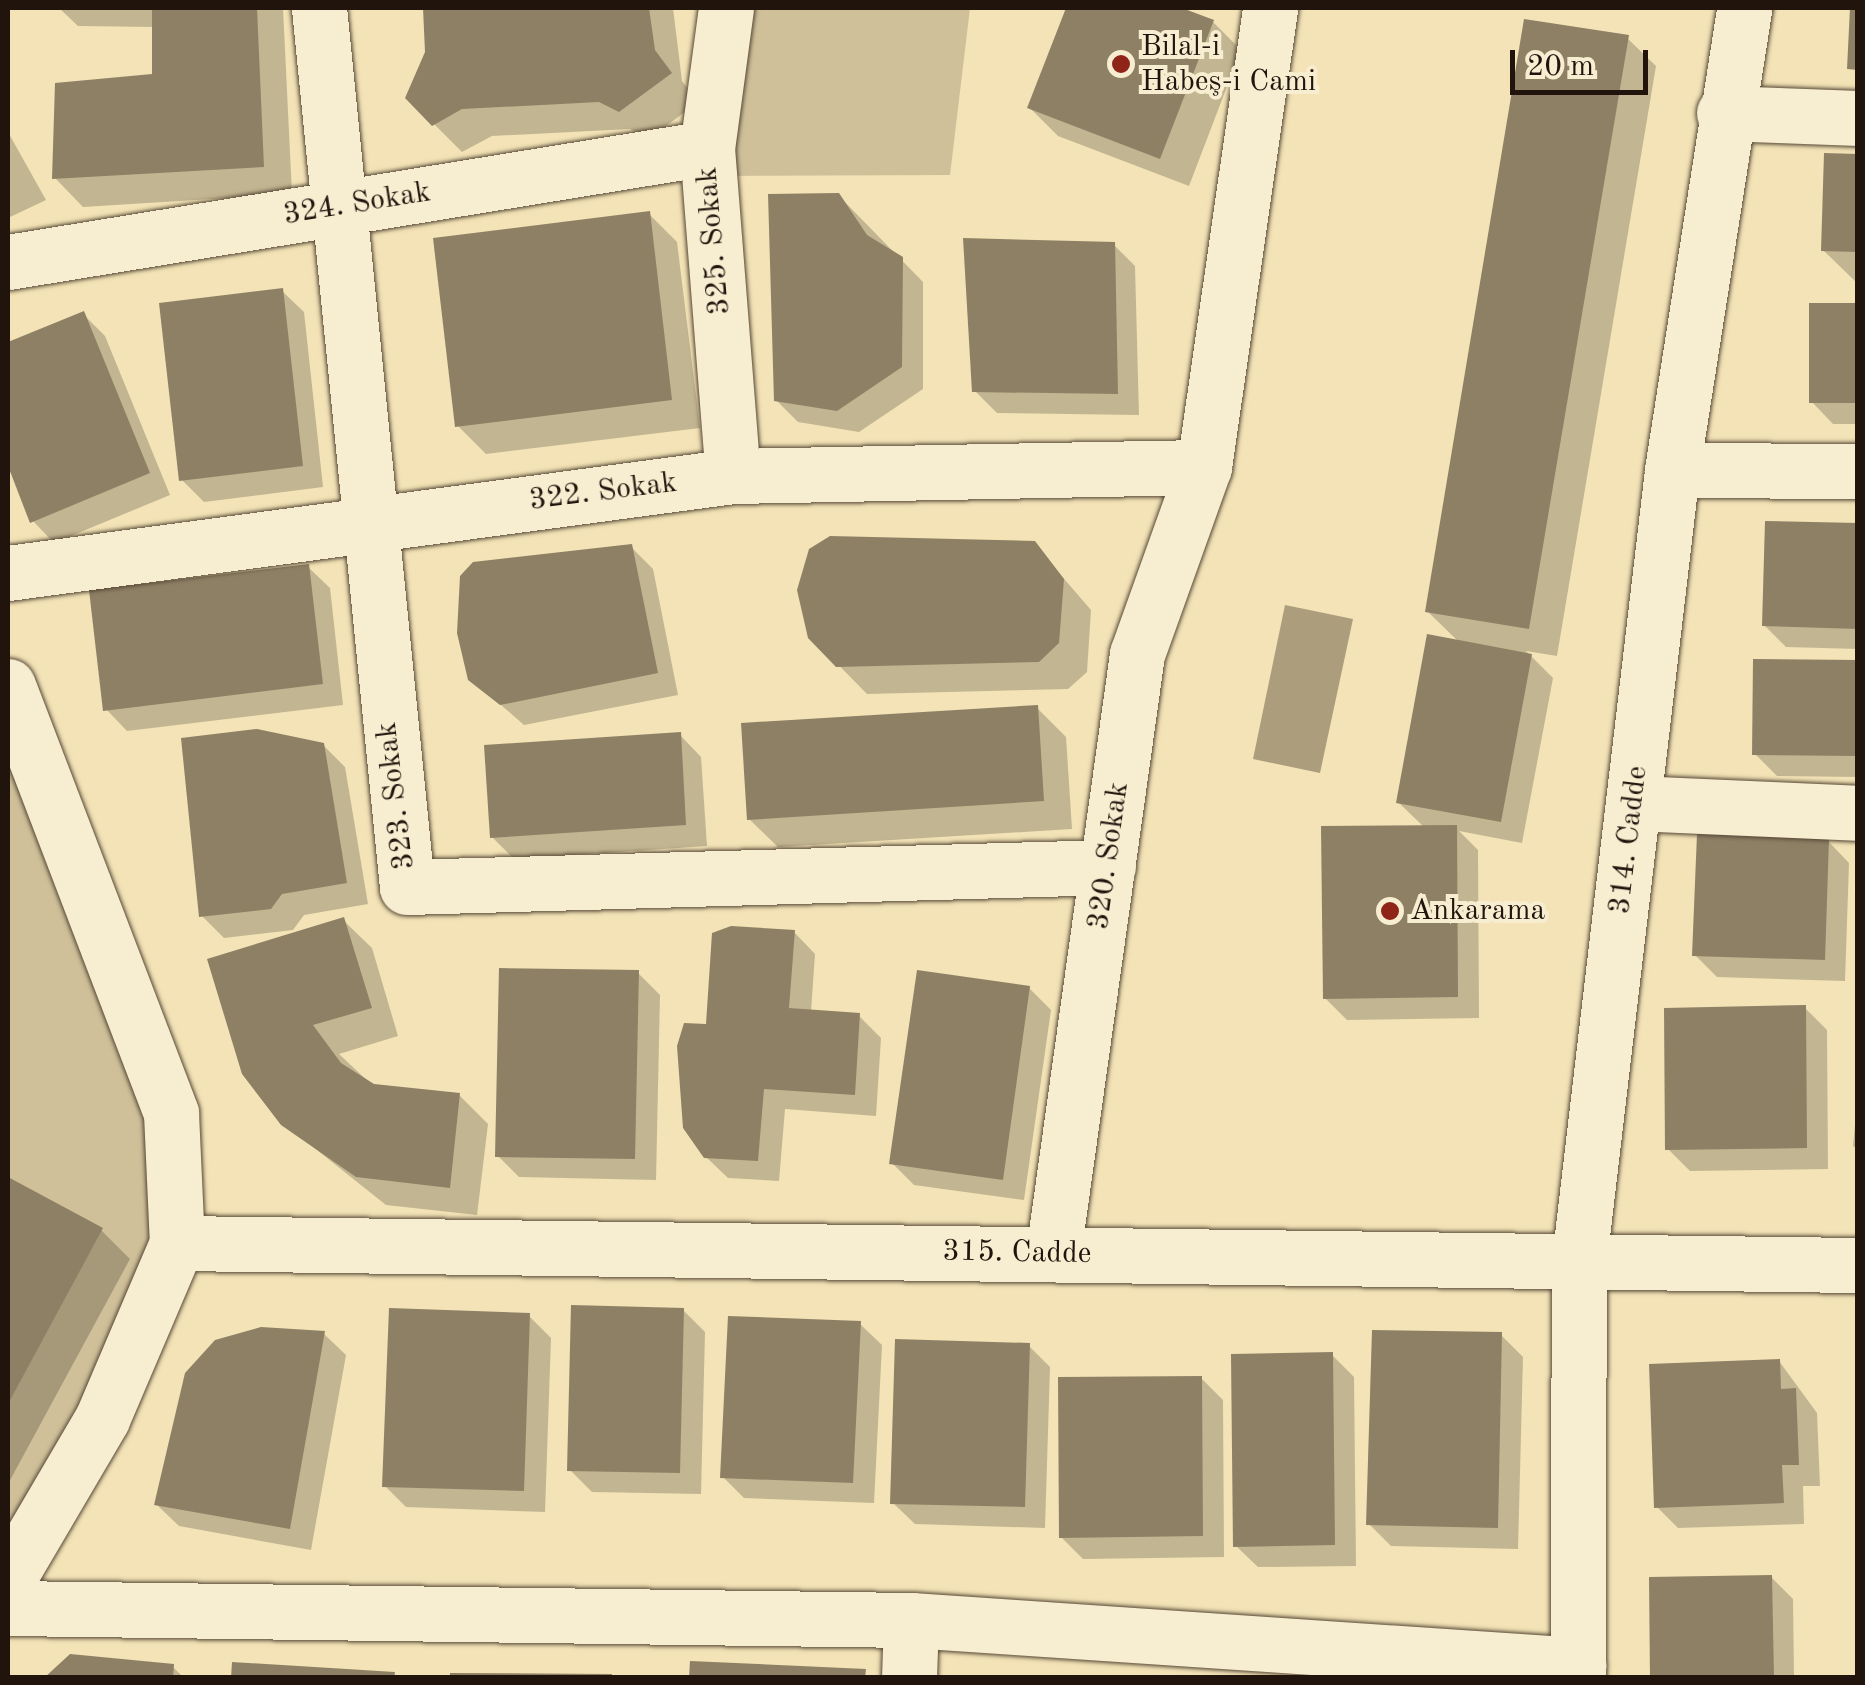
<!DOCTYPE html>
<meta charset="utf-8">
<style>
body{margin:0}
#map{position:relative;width:1865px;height:1685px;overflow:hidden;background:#f3e3b6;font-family:"Old Standard TT",serif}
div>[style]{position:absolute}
.green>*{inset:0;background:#cfc099}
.water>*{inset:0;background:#ac9d7d}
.shadow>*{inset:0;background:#0003}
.building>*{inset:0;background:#8e8065}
.roads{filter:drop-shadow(0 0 2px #564837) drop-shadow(0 0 2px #564837)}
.minor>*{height:55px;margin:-27.5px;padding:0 27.5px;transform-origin:27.5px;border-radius:27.5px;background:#f7edd0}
.dots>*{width:28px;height:28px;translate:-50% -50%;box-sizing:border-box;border:5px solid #f7edd0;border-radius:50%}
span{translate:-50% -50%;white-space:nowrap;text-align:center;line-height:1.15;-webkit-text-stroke:8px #f7edd0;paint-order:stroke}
.poi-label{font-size:30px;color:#21140d}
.left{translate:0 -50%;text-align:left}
.street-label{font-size:30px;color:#21140d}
.frame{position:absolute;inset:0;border:10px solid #21140d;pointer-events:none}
.scale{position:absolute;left:1510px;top:50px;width:138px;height:45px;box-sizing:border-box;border:5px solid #21140d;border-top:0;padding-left:12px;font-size:30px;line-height:35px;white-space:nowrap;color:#21140d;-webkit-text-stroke:8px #f7edd0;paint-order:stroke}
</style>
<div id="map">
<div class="green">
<i style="clip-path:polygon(726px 8px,970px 8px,950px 175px,709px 176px)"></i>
<i style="clip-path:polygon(8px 686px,137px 1005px,177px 1243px,8px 1579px)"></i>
</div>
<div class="water">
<i style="clip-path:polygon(1285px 605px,1353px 619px,1320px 773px,1253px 759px)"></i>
</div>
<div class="shadow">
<i style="clip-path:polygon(59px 8px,283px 8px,292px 194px,83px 207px,55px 178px,155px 77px,155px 27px,78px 26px)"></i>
<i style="clip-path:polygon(425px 8px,673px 8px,682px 81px,698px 102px,649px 139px,630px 129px,492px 136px,462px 152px,408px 98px,428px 53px)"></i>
<i style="clip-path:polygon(1068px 8px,1175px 8px,1213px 22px,1241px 50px,1189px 186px,1058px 136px,1030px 108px)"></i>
<i style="clip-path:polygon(1627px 38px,1656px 66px,1557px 656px,1526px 651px,1553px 678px,1522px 843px,1459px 831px,1478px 850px,1479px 1018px,1347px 1020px,1325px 998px,1425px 828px,1398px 802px,1459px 642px,1427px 611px)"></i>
<i style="clip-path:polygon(8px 132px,46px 200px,8px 218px)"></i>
<i style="clip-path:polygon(1858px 156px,1858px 284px,1823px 250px)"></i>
<i style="clip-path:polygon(838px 195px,923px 282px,923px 389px,859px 432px,798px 422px,776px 400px)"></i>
<i style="clip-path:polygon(649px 214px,677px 242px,700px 428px,486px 454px,458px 426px)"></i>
<i style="clip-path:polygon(1114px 245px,1135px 266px,1139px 415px,997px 413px,975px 391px)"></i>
<i style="clip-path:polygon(282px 291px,304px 312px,323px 487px,204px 502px,182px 480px)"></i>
<i style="clip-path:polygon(1858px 305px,1858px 424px,1833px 424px,1812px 402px)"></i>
<i style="clip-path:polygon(83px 314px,105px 336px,170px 495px,54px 543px,33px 521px,8px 460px,8px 345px)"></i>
<i style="clip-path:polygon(1858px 525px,1858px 649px,1786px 647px,1764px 625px)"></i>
<i style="clip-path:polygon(1034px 544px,1091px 610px,1087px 672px,1068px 689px,867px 694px,811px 637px)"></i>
<i style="clip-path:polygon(631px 547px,653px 569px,678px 695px,524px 725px,471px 679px)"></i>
<i style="clip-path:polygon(308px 567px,330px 588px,343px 705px,127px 731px,106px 709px)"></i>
<i style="clip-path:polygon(1858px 663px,1858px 777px,1777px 776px,1755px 754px)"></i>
<i style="clip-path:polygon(1037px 708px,1066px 737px,1072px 829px,778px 847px,749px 819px)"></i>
<i style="clip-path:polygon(680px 735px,701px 757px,707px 846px,514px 859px,492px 837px)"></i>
<i style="clip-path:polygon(323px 745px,345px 767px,368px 904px,304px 915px,293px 930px,224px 938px,202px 916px)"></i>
<i style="clip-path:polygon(1828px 841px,1849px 863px,1845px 981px,1717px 977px,1695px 955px)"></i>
<i style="clip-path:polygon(343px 920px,372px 948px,398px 1036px,339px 1054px,373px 1086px,459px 1095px,488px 1124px,477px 1215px,386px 1205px,283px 1123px)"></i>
<i style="clip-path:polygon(794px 932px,815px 954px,811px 1012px,859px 1016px,881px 1038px,876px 1116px,785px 1109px,779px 1181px,728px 1178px,705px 1156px)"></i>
<i style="clip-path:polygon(638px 973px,660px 995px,656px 1180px,519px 1177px,498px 1156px)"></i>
<i style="clip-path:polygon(1029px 988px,1051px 1010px,1024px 1200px,914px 1185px,892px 1163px)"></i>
<i style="clip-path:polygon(1805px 1008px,1827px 1030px,1828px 1169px,1690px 1171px,1668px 1149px)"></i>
<i style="clip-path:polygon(1858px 1092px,1858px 1150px,1853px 1146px)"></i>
<i style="clip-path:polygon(8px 1180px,101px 1230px,130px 1259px,8px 1484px)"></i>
<i style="clip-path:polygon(683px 1310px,705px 1332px,701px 1494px,592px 1492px,570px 1470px)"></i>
<i style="clip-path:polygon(529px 1316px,551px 1338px,545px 1512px,406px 1507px,385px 1486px)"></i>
<i style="clip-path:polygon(860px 1324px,882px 1345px,874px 1503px,744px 1498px,723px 1477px)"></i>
<i style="clip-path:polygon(324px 1334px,346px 1355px,311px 1550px,179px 1526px,157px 1505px)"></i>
<i style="clip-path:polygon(1501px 1335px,1523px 1357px,1518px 1549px,1391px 1546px,1369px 1524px)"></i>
<i style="clip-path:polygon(1029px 1346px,1050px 1367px,1045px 1528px,915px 1524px,893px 1503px)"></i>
<i style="clip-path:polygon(1332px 1355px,1354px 1377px,1356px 1566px,1258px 1567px,1236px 1546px)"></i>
<i style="clip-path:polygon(1779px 1361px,1817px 1413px,1820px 1486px,1803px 1486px,1804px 1524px,1678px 1528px,1656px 1506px)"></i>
<i style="clip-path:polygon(1201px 1378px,1223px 1400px,1224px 1557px,1083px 1559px,1061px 1537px)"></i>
<i style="clip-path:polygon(1771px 1577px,1793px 1599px,1794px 1678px,1653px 1678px)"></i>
<i style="clip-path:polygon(173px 1667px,184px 1678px,48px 1678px)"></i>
</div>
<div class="building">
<i style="clip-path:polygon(152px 8px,257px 8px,264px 167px,52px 179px,55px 83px,152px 74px)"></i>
<i style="clip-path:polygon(423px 8px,649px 8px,655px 50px,672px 73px,619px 112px,599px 102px,462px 109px,432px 126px,405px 98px,425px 52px)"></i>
<i style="clip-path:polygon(1066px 8px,1182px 8px,1214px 20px,1160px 159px,1027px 108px)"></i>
<i style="clip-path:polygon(1850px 8px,1858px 8px,1858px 70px,1847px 69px)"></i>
<i style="clip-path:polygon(1524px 19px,1629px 35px,1529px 629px,1425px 612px)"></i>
<i style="clip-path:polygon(1824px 153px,1858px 154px,1858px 252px,1821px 251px)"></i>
<i style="clip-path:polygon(839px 193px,867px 235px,903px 257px,902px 367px,837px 411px,774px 401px,768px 194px)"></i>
<i style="clip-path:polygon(650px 211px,672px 400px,455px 427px,433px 238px)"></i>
<i style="clip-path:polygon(963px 238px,1115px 242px,1118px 394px,972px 392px)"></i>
<i style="clip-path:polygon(283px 288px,303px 466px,179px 481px,159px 303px)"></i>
<i style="clip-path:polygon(1809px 303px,1858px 303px,1858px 403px,1809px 403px)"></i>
<i style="clip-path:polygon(84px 311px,150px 473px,30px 523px,8px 466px,8px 342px)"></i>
<i style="clip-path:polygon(1765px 521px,1858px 523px,1858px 629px,1762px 626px)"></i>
<i style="clip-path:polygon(830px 536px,1035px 541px,1064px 579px,1059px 643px,1039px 662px,836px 667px,808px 638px,797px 590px,809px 549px)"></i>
<i style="clip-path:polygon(632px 544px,658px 673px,500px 705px,468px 680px,457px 633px,460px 576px,473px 562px)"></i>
<i style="clip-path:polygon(309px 564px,323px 684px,103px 711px,89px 590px)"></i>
<i style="clip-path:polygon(1427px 634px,1532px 654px,1501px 822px,1396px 803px)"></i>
<i style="clip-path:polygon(1753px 659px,1858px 660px,1858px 756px,1752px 755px)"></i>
<i style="clip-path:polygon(1038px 705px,1044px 801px,747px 820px,741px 723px)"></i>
<i style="clip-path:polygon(257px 729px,324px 743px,347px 883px,282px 894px,271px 909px,199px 917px,181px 738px)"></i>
<i style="clip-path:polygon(681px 732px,686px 825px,490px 838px,484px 745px)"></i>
<i style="clip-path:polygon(1457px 825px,1458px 997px,1323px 999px,1321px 826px)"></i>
<i style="clip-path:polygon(1697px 834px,1829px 839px,1825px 960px,1692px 956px)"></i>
<i style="clip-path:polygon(344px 917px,372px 1008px,313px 1025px,341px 1063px,374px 1084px,460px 1093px,450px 1188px,356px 1177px,281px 1125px,242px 1074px,207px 959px)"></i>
<i style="clip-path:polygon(731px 926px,795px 930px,789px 1008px,860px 1013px,855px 1095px,764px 1089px,758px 1161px,704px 1158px,683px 1128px,677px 1046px,684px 1023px,706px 1024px,712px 933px)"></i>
<i style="clip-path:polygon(499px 968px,639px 970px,635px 1159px,495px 1157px)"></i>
<i style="clip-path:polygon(917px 970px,1030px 986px,1003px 1180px,889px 1164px)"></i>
<i style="clip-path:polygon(1806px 1005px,1807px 1148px,1665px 1150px,1664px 1008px)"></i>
<i style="clip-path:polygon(8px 1177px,103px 1228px,8px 1404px)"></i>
<i style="clip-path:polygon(571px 1305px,684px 1308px,680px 1473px,567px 1471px)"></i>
<i style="clip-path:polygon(389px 1308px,530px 1313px,524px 1491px,382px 1487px)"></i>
<i style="clip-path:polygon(728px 1316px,861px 1321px,853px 1483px,720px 1478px)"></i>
<i style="clip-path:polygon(261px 1327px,325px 1331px,290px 1529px,154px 1505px,185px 1373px,215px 1340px)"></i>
<i style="clip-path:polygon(1372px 1330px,1502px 1332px,1498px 1528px,1366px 1525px)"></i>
<i style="clip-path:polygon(895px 1339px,1030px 1343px,1025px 1507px,890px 1504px)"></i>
<i style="clip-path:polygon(1333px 1352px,1335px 1545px,1233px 1547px,1231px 1354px)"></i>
<i style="clip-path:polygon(1780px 1359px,1781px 1389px,1796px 1388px,1799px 1465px,1782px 1465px,1784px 1503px,1654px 1508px,1649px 1364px)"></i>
<i style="clip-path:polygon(1202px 1376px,1203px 1536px,1059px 1538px,1058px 1377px)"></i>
<i style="clip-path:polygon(1772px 1575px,1774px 1678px,1650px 1678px,1649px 1577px)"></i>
<i style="clip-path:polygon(70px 1654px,174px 1664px,173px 1678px,44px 1678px)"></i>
<i style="clip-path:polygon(690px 1661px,866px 1669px,865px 1678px,689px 1678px)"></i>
<i style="clip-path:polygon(232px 1662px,395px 1672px,394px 1678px,231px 1678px)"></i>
<i style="clip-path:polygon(450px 1673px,612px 1674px,612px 1678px,450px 1678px)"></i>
</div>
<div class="roads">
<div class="minor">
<i style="left:319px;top:8px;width:883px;rotate:84.28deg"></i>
<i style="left:407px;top:887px;width:701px;rotate:-1.63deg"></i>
<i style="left:726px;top:8px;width:141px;rotate:97.7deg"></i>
<i style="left:707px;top:148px;width:329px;rotate:85.5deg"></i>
<i style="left:1724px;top:113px;width:134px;rotate:2.1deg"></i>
<i style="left:8px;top:262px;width:708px;rotate:-9.26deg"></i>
<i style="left:1672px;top:470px;width:186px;rotate:0.3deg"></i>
<i style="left:8px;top:573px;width:731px;rotate:-7.62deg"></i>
<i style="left:733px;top:476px;width:471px;rotate:-1.1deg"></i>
<i style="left:8px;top:686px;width:457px;rotate:69.1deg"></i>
<i style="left:171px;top:1113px;width:130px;rotate:87.4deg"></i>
<i style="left:177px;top:1243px;width:191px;rotate:113.1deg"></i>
<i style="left:102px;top:1419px;width:186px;rotate:120.4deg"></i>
<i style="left:1633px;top:803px;width:225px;rotate:2.5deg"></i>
<i style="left:177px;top:1243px;width:1681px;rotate:0.75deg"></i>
<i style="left:1053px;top:1254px;width:606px;rotate:-82.03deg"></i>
<i style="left:1137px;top:654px;width:199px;rotate:-70.3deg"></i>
<i style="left:1204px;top:467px;width:464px;rotate:-81.8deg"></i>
<i style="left:8px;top:1608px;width:903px;rotate:0.76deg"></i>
<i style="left:911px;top:1620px;width:669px;rotate:3.86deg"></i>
<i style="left:909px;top:1678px;width:58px;rotate:-88deg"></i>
<i style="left:1578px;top:1678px;width:417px;rotate:-89.9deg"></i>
<i style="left:1579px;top:1261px;width:796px;rotate:-83.29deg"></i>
<i style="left:1672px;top:470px;width:468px;rotate:-81.1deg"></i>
</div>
</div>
<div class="dots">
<i style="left:1121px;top:64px;background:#8f2418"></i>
<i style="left:1390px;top:911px;background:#8f2418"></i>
</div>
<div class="poi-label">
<span class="left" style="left:1141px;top:64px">Bilal-i<br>Habeş-i Cami</span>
<span class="left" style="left:1410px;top:911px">Ankarama</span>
</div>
<div class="street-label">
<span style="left:357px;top:204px;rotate:-9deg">324. Sokak</span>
<span style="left:714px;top:241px;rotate:-95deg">325. Sokak</span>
<span style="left:603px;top:492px;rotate:-7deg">322. Sokak</span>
<span style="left:396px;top:796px;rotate:-97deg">323. Sokak</span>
<span style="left:1629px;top:840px;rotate:-83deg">314. Cadde</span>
<span style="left:1109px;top:856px;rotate:-82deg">320. Sokak</span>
<span style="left:1017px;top:1253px;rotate:1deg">315. Cadde</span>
</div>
<div class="frame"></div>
<div class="scale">20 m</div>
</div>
